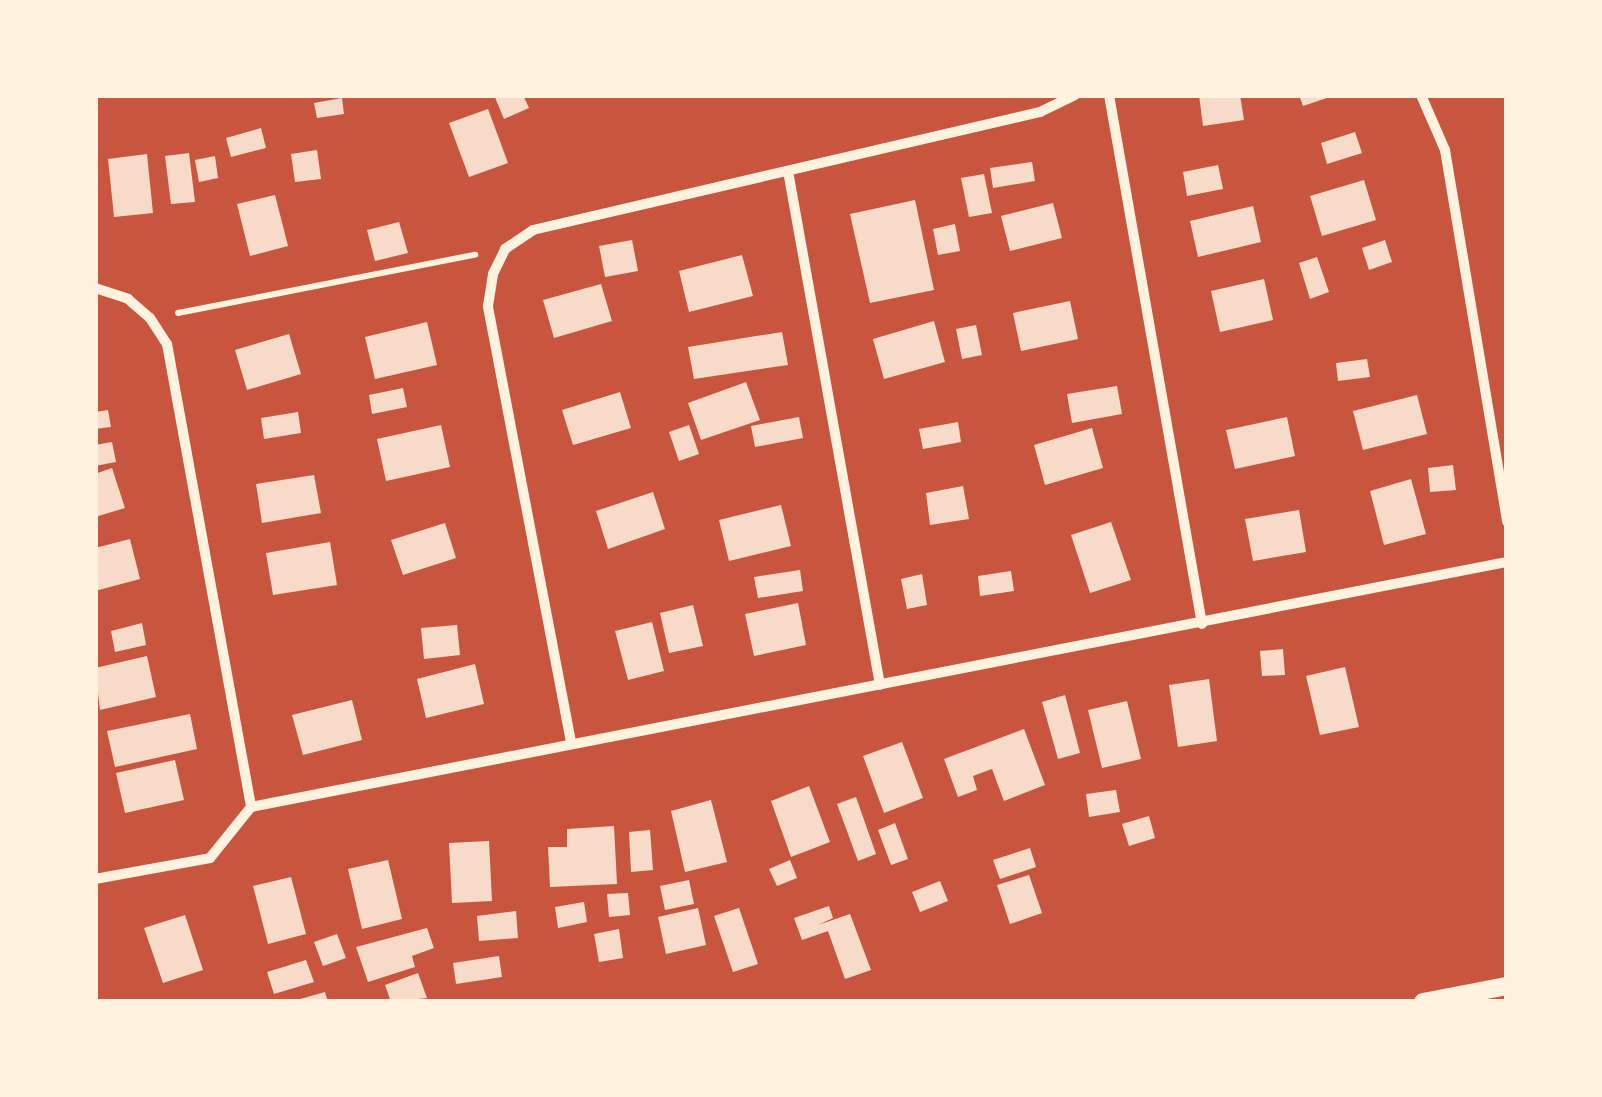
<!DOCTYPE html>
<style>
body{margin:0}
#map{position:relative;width:1602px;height:1097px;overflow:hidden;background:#c8553d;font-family:"Nunito Sans",sans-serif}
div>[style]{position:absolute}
.building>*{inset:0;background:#f7dbc8}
.path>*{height:6px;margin:-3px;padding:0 3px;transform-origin:3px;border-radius:3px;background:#fff3e0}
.minor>*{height:10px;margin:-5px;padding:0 5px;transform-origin:5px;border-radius:5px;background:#fff3e0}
.tertiary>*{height:18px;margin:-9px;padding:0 9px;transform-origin:9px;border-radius:9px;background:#fff3e0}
span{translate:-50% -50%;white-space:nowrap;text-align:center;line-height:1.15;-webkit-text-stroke:8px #fff3e0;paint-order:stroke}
.frame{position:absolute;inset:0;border:98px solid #fff3e0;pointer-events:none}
</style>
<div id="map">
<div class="building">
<i style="clip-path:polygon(494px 95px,523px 95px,529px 108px,504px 119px)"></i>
<i style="clip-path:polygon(1199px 95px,1240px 95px,1244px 120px,1203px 126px)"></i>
<i style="clip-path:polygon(1299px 95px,1333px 95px,1333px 96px,1303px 106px)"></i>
<i style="clip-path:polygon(342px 98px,344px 114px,317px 118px,314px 103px)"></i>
<i style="clip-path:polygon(488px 109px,508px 163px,469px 177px,449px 123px)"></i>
<i style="clip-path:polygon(261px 128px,266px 148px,231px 157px,226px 138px)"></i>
<i style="clip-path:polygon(1355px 132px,1362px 153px,1327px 164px,1321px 143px)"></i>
<i style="clip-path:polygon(317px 150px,321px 179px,295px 182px,291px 154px)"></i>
<i style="clip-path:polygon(189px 153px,195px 202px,171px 204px,165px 156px)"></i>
<i style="clip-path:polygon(147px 154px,153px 213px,114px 217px,108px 159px)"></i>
<i style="clip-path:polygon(215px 156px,218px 178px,199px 182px,195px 160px)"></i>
<i style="clip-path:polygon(1032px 162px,1035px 181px,993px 188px,990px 168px)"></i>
<i style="clip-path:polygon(1218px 165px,1223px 189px,1187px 196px,1183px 172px)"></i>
<i style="clip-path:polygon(984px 174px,992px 213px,969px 217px,961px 178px)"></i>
<i style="clip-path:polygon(1364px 180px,1376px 220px,1322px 236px,1310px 196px)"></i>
<i style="clip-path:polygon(275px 195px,288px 246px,250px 256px,237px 204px)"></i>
<i style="clip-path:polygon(915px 200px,934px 290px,870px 303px,850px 214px)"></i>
<i style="clip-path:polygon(1053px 203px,1062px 238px,1010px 251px,1001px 216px)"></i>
<i style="clip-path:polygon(1253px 206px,1261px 242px,1198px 257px,1190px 221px)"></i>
<i style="clip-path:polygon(399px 222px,408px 253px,375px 261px,367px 230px)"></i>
<i style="clip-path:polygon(955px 224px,960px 251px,938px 255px,933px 229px)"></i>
<i style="clip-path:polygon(632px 240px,638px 271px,605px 277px,599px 246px)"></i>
<i style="clip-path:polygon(1385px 240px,1392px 262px,1369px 270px,1362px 248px)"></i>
<i style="clip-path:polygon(742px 255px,753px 296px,689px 312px,679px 271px)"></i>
<i style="clip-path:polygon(1317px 257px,1329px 292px,1310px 299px,1299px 263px)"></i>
<i style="clip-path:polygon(1264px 279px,1273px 320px,1220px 332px,1211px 291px)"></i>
<i style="clip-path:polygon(601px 284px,612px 321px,554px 338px,543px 300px)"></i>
<i style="clip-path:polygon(1070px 301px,1078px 339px,1021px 351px,1013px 313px)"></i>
<i style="clip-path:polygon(934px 321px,945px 362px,884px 379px,873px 339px)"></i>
<i style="clip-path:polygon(427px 322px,437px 365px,375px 379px,365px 337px)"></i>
<i style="clip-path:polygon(976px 325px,982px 355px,962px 359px,956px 329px)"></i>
<i style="clip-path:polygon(782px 332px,788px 365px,694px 379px,688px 347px)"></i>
<i style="clip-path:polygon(289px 334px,301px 374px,247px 390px,235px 350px)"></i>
<i style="clip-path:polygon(1367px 359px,1370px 377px,1338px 381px,1336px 363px)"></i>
<i style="clip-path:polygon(746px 382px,760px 420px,701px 440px,688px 403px)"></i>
<i style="clip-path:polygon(1117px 386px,1122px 414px,1072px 423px,1067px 394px)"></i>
<i style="clip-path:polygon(403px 388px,407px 407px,372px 414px,369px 395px)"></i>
<i style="clip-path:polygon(620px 392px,631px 428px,573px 445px,562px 410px)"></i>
<i style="clip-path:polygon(1417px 395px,1427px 434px,1363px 450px,1353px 411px)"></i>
<i style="clip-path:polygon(108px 410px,111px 427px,95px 429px,95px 412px)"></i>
<i style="clip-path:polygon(298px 412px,301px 433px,264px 439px,261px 418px)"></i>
<i style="clip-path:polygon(799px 417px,803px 438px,755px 447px,751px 426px)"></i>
<i style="clip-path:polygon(1287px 417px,1295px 456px,1235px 469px,1226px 430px)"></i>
<i style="clip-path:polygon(958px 422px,961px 442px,923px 449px,919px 429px)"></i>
<i style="clip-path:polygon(441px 425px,450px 467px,386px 481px,377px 439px)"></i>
<i style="clip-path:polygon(689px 425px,699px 454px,679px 461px,669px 432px)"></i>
<i style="clip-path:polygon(1092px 428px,1103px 468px,1045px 485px,1034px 445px)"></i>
<i style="clip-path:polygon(112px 442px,116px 462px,95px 466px,95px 445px)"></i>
<i style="clip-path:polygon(1453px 465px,1456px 490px,1430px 492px,1428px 468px)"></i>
<i style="clip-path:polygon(112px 468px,125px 508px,95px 517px,95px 474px)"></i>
<i style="clip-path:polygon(314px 475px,321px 513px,262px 523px,256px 484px)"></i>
<i style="clip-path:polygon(1411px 479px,1426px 534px,1384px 545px,1370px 491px)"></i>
<i style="clip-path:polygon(963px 486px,969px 519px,930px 525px,926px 493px)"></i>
<i style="clip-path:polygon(653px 492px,665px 529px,608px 549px,596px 511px)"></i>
<i style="clip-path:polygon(781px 505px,791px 546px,729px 561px,719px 520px)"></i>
<i style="clip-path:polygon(1299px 510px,1306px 552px,1253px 561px,1245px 519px)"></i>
<i style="clip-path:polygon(1111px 522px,1131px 580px,1090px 593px,1071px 535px)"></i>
<i style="clip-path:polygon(445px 523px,456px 558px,403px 575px,391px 540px)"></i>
<i style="clip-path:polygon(130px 539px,140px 579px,95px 591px,95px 548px)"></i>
<i style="clip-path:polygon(330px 542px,337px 585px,273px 595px,266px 553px)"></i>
<i style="clip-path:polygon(800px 570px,803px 591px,758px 598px,754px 577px)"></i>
<i style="clip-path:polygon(1011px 571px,1014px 591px,980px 596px,978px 576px)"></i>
<i style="clip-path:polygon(922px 574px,927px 605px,907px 609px,901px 579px)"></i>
<i style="clip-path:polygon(798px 603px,806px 645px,754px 656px,745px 614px)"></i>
<i style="clip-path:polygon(693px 605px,703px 646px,669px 653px,660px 613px)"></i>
<i style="clip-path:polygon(652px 622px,664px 671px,628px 680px,615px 631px)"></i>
<i style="clip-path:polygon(142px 623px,146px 645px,115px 652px,111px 631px)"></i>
<i style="clip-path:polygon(457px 625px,460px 655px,424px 659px,421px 628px)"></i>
<i style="clip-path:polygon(1283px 649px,1285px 675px,1262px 676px,1260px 651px)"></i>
<i style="clip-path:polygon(147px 656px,156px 697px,100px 710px,95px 668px)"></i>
<i style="clip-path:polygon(475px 664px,484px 704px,426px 718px,417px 679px)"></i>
<i style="clip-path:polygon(1345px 667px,1359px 727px,1320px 735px,1306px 676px)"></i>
<i style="clip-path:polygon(1209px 679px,1217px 741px,1178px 747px,1169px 685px)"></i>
<i style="clip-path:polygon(1065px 695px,1080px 753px,1058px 759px,1042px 702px)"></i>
<i style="clip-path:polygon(352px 700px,362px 740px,303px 755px,292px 715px)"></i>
<i style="clip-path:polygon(1127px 701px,1141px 759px,1102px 768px,1088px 710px)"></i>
<i style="clip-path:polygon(190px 714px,197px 749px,115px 767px,107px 731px)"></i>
<i style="clip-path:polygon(1024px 729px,1045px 785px,1004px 801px,992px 769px,973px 776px,977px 790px,958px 797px,944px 759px)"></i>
<i style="clip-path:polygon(902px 742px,923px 798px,884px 813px,863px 756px)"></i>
<i style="clip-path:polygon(175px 760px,184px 800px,125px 813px,116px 773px)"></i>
<i style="clip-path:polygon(809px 786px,830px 842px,791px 857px,771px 801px)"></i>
<i style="clip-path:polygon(1116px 790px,1120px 812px,1089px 817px,1086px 794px)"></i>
<i style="clip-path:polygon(856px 797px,876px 854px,858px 861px,837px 804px)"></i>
<i style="clip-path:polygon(711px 800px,727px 862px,685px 872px,671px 811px)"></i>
<i style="clip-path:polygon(1149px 816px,1155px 838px,1129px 846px,1122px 824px)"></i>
<i style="clip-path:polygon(895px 823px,908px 859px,891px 865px,878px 830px)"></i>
<i style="clip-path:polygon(614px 826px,617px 884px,550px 887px,548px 847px,567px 847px,567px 829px)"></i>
<i style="clip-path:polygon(650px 830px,653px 870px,631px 872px,629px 832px)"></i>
<i style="clip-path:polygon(489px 841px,492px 901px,452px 903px,449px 843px)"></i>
<i style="clip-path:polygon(1030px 848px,1036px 867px,1000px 879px,993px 860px)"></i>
<i style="clip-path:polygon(388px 860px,402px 919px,362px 929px,348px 869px)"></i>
<i style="clip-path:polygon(790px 860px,797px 878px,777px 886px,769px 869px)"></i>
<i style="clip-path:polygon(1029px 875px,1042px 913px,1010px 924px,997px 885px)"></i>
<i style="clip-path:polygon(291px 877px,306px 934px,268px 944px,253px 886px)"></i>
<i style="clip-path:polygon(689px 880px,694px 904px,665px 910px,660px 886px)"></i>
<i style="clip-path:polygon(940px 881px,948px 901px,920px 912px,912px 892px)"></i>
<i style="clip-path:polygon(628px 893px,630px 915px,609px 917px,607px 894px)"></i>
<i style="clip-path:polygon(584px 902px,587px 922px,558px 928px,555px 907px)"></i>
<i style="clip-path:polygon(829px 906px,833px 918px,818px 925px,850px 914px,871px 970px,845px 979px,828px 931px,802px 940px,794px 918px)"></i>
<i style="clip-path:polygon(698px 908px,706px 945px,666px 954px,658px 917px)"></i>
<i style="clip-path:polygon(739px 908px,758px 964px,733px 972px,714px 916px)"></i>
<i style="clip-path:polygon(516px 911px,518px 938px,479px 941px,477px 916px)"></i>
<i style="clip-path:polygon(185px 915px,203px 970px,163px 983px,144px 928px)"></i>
<i style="clip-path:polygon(427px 928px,434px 948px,412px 956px,415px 967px,368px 982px,356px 947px)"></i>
<i style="clip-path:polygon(619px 929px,623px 958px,599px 962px,594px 934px)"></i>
<i style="clip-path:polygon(337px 934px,346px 958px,323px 966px,314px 942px)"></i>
<i style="clip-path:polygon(499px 956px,502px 977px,456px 984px,453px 963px)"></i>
<i style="clip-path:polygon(306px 960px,314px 982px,274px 994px,267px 972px)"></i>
<i style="clip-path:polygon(418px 973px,427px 998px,391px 1002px,385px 985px)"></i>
<i style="clip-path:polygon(325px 992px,328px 1002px,293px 1002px,293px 1001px)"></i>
</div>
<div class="path">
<i style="left:178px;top:313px;width:303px;rotate:-11.1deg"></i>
</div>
<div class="minor">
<i style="left:1109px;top:95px;width:537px;rotate:80.03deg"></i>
<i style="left:1421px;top:95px;width:60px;rotate:66.4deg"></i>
<i style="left:1445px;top:150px;width:377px;rotate:80.5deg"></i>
<i style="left:788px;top:171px;width:522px;rotate:79.85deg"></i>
<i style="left:95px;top:288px;width:35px;rotate:18deg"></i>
<i style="left:128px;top:299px;width:29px;rotate:41deg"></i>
<i style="left:150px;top:318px;width:31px;rotate:57deg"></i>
<i style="left:167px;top:344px;width:471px;rotate:79.7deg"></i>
<i style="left:571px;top:742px;width:444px;rotate:-100.8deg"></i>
<i style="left:488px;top:306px;width:32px;rotate:-81deg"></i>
<i style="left:493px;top:274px;width:28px;rotate:-64deg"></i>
<i style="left:505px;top:249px;width:34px;rotate:-34deg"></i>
<i style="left:533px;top:230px;width:521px;rotate:-13.1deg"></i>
<i style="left:1040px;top:112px;width:39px;rotate:-26deg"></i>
<i style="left:95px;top:879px;width:117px;rotate:-10.3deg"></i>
<i style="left:210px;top:858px;width:65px;rotate:-51.2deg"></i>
<i style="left:251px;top:807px;width:1280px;rotate:-11.04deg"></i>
</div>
<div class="tertiary">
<i style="left:1423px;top:1002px;width:86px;rotate:-10.8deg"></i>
</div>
<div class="frame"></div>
</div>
